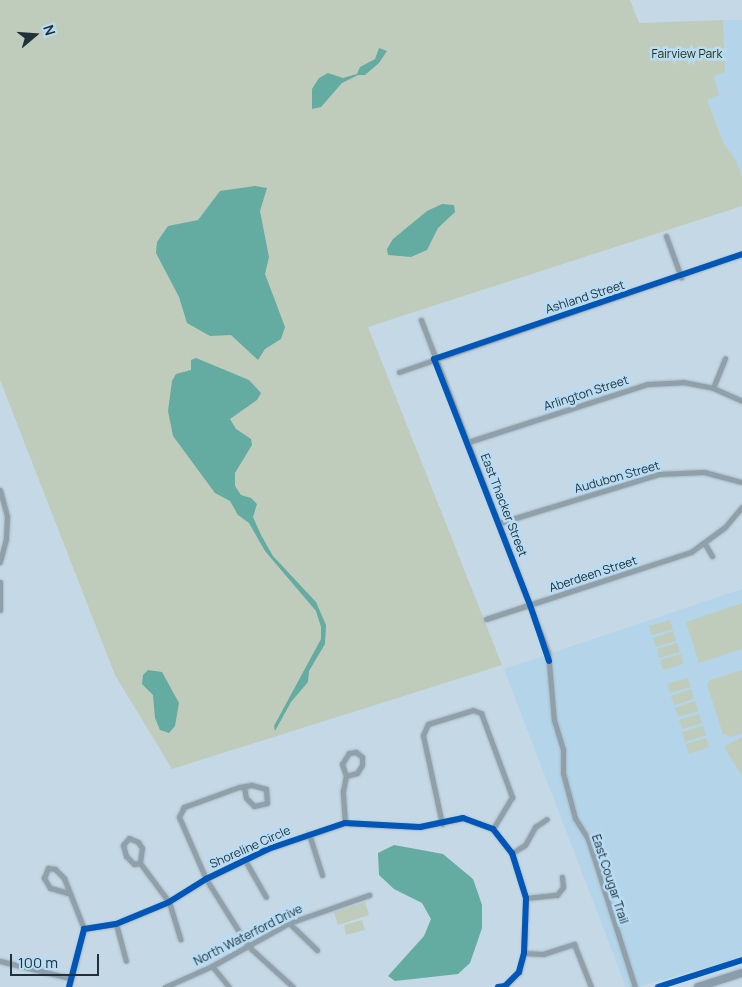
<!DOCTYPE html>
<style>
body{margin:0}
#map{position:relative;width:742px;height:987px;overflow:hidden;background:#c5d8e5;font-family:Manrope,sans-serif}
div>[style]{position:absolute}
.built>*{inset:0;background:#b3d4e9}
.green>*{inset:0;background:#bfccbb}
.water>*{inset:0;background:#64aba1}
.roads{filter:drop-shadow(0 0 1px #a7b6c0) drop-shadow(0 0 1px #a7b6c0)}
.street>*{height:5px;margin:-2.5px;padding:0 2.5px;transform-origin:2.5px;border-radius:2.5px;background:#8fa0ab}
.secondary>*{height:8px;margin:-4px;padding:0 4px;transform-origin:4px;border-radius:4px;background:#899eaa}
.cycleway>*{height:6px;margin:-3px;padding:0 3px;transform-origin:3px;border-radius:3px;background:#0057b8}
span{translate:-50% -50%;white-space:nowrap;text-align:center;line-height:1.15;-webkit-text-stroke:5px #b7dcf3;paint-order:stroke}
.park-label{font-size:12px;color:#2a2e0f}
.street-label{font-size:12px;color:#213039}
.north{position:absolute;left:10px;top:10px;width:50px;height:50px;-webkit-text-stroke:4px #b7dcf3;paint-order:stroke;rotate:72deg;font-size:14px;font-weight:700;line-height:20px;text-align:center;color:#213039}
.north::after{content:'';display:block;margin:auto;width:18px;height:22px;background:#213039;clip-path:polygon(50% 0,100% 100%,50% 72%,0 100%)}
.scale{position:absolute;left:10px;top:954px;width:89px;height:22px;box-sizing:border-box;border:2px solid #213039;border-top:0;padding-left:6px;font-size:15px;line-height:18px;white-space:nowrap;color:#213039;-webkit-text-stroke:4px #b7dcf3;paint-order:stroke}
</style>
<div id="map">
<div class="built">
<i style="clip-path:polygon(723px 20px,742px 20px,742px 177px,737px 162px,724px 144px,707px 100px,718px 95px,714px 76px,725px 72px)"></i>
<i style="clip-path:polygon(742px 589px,742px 957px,638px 987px,626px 987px,504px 669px)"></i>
</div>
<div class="green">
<i style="clip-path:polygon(0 0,630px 0,639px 23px,723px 20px,725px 72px,714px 76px,719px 95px,707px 100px,724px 144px,737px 162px,742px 177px,742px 206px,368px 327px,502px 665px,172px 769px,115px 675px,0 380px)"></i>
<i style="clip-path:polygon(742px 603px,742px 649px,699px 663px,686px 622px)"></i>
<i style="clip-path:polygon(670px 620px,673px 629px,652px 635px,649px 626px)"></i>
<i style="clip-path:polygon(673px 631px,676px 641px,656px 647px,653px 638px)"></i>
<i style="clip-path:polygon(677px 643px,680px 652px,659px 658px,657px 649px)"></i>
<i style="clip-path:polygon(681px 654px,683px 664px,663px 670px,660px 660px)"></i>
<i style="clip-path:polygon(742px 670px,742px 733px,731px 737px,723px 734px,707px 685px,710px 680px)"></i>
<i style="clip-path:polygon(688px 678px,691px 687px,670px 693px,667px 684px)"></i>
<i style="clip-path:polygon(691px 689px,694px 699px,674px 705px,671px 696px)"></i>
<i style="clip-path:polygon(695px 701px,698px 711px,678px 717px,675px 708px)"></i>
<i style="clip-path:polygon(699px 714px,702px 723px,682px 729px,679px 720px)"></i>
<i style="clip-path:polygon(703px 726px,706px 735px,685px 742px,682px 732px)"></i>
<i style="clip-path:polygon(742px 737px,742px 776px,724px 747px)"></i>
<i style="clip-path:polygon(706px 738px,709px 747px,689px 754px,686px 744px)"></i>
<i style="clip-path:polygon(365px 902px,369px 915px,338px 925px,334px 912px)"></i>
<i style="clip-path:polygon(362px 920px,365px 930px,346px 935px,344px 925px)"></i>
</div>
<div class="water">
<i style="clip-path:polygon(379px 48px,387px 51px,379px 63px,365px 75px,358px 75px,342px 83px,321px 107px,312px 109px,312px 89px,319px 78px,328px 73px,343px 78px,357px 74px,360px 67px,375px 59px)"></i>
<i style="clip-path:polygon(255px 186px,267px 188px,260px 211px,269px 257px,265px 274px,285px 327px,281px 339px,265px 349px,258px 360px,231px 335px,210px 336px,187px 323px,179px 297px,156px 253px,157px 242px,168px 226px,198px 220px,220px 191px)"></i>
<i style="clip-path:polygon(442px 204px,454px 205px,455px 212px,438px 228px,427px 250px,411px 257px,388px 255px,387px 249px,393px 239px,427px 211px)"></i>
<i style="clip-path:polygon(196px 358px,249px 380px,261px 393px,257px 400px,230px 419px,236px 429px,251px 439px,252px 445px,235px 473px,235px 486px,241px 495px,251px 498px,257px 504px,253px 517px,261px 535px,273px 556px,316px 602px,326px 625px,325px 644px,309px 671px,308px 682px,291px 702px,275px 731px,274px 726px,321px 639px,321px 627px,316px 611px,265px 551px,249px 523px,238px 515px,230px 501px,215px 493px,173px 436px,168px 411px,172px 381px,176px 374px,191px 370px,191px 360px)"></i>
<i style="clip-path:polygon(148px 670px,162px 672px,179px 703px,175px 726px,169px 733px,160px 730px,155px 718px,153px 695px,142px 684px,143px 675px)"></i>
<i style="clip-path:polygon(394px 845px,443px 854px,473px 879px,482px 905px,482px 928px,470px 963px,458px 974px,395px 981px,388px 976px,424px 936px,431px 919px,422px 903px,394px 889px,379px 875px,378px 853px)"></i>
</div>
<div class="roads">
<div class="street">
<i style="left:666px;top:236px;width:44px;rotate:69.9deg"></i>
<i style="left:421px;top:320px;width:355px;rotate:69.1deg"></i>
<i style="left:548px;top:652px;width:68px;rotate:85deg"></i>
<i style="left:554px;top:720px;width:30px;rotate:73deg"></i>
<i style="left:563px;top:749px;width:24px;rotate:90deg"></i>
<i style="left:563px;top:773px;width:47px;rotate:75.1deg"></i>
<i style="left:575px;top:818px;width:25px;rotate:58deg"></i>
<i style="left:588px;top:839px;width:155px;rotate:72.4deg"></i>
<i style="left:399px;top:372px;width:363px;rotate:-19deg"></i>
<i style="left:713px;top:388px;width:32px;rotate:-68deg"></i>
<i style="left:468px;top:442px;width:189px;rotate:-17.9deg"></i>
<i style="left:648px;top:384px;width:35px;rotate:-3deg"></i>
<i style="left:683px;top:382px;width:31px;rotate:11deg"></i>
<i style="left:713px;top:388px;width:32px;rotate:24deg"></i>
<i style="left:0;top:490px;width:28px;rotate:75deg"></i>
<i style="left:7px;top:517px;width:22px;rotate:93deg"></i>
<i style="left:6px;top:539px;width:24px;rotate:105deg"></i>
<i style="left:499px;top:523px;width:167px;rotate:-17deg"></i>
<i style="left:659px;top:474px;width:45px;rotate:-2.5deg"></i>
<i style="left:704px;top:472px;width:39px;rotate:15deg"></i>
<i style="left:705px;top:544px;width:14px;rotate:60deg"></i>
<i style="left:0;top:582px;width:28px;rotate:90deg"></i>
<i style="left:486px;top:619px;width:216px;rotate:-18.1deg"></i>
<i style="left:691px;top:552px;width:42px;rotate:-36.3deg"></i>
<i style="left:725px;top:527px;width:26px;rotate:-50deg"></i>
<i style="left:244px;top:787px;width:11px;rotate:80deg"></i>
<i style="left:246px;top:798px;width:11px;rotate:45deg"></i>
<i style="left:254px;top:806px;width:13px;rotate:-13deg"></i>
<i style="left:267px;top:803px;width:14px;rotate:-94deg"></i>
<i style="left:266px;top:789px;width:15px;rotate:-164deg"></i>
<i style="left:252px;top:785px;width:13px;rotate:171deg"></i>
<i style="left:239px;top:787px;width:59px;rotate:160deg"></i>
<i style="left:184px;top:807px;width:11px;rotate:117deg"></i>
<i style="left:179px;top:817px;width:68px;rotate:66.5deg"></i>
<i style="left:206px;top:879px;width:79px;rotate:57.9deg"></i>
<i style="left:248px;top:946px;width:61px;rotate:42.3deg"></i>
<i style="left:345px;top:823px;width:32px;rotate:-94deg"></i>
<i style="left:343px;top:791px;width:15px;rotate:-79deg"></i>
<i style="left:346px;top:776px;width:13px;rotate:-108deg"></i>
<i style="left:342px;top:764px;width:13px;rotate:-58deg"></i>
<i style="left:349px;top:753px;width:7px;rotate:-8deg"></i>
<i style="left:356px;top:752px;width:8px;rotate:40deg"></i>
<i style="left:362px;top:757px;width:8px;rotate:90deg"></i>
<i style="left:362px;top:765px;width:9px;rotate:122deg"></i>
<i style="left:357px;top:773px;width:11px;rotate:165deg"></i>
<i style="left:442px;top:824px;width:91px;rotate:-102.1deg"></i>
<i style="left:423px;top:735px;width:12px;rotate:-66deg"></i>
<i style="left:428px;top:724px;width:47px;rotate:-17.3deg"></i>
<i style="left:473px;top:710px;width:9px;rotate:21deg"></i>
<i style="left:481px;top:713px;width:90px;rotate:69.7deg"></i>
<i style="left:512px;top:797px;width:37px;rotate:121deg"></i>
<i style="left:309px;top:834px;width:43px;rotate:72.4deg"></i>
<i style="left:129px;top:838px;width:10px;rotate:24deg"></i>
<i style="left:138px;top:842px;width:7px;rotate:56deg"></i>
<i style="left:142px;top:848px;width:15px;rotate:98deg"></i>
<i style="left:140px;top:863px;width:6px;rotate:171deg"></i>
<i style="left:134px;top:864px;width:11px;rotate:-135deg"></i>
<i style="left:126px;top:856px;width:11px;rotate:-105deg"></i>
<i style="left:123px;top:845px;width:9px;rotate:-49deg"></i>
<i style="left:512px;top:853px;width:15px;rotate:-32deg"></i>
<i style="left:525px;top:845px;width:21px;rotate:-61deg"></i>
<i style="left:535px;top:827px;width:14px;rotate:-34deg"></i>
<i style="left:246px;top:862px;width:40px;rotate:60.3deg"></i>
<i style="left:140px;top:863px;width:49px;rotate:53.4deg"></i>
<i style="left:169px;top:902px;width:39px;rotate:73deg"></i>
<i style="left:68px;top:893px;width:19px;rotate:-164deg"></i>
<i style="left:50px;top:888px;width:12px;rotate:-121deg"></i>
<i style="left:44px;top:878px;width:11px;rotate:-68deg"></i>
<i style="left:48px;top:868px;width:7px;rotate:8deg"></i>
<i style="left:55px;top:869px;width:13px;rotate:45deg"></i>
<i style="left:64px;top:878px;width:55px;rotate:68.6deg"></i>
<i style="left:526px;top:898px;width:31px;rotate:-6deg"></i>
<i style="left:557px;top:895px;width:10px;rotate:-53deg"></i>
<i style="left:563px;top:887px;width:10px;rotate:-96deg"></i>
<i style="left:289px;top:923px;width:39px;rotate:44deg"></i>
<i style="left:116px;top:924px;width:38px;rotate:75deg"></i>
<i style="left:524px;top:953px;width:19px;rotate:3deg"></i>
<i style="left:543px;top:954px;width:33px;rotate:-18deg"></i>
<i style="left:574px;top:944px;width:46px;rotate:68.4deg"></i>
<i style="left:0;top:961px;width:71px;rotate:13.8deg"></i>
<i style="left:212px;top:966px;width:27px;rotate:51deg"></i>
<i style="left:69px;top:987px;width:60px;rotate:-75.5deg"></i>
<i style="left:84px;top:929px;width:32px;rotate:-9deg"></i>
<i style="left:116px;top:924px;width:57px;rotate:-22.5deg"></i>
<i style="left:169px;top:902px;width:44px;rotate:-31.9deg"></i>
<i style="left:206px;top:879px;width:69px;rotate:-25.8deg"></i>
<i style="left:268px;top:849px;width:81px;rotate:-18.7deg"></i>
<i style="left:345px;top:823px;width:75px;rotate:3.1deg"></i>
<i style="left:420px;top:827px;width:44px;rotate:-11.8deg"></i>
<i style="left:463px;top:818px;width:32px;rotate:20deg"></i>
<i style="left:493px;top:829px;width:31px;rotate:52deg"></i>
<i style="left:512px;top:853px;width:47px;rotate:72.7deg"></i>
<i style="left:526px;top:898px;width:55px;rotate:92.1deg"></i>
<i style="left:524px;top:953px;width:20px;rotate:105deg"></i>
<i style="left:519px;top:972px;width:20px;rotate:135deg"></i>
<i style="left:505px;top:986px;width:7px;rotate:172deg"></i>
<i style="left:165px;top:987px;width:51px;rotate:-24.1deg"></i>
<i style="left:212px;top:966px;width:88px;rotate:-29.2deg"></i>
<i style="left:289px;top:923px;width:85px;rotate:-19.3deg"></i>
</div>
<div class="secondary">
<i style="left:698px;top:987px;width:46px;rotate:-17.7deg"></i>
</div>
</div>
<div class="cycleway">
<i style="left:549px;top:661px;width:59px;rotate:-108.7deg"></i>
<i style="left:530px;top:605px;width:264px;rotate:-111.3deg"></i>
<i style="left:434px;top:359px;width:325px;rotate:-18.8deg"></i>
<i style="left:69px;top:987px;width:60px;rotate:-75.5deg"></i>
<i style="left:84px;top:929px;width:32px;rotate:-9deg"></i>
<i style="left:116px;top:924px;width:57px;rotate:-22.5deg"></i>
<i style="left:169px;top:902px;width:44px;rotate:-31.9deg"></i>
<i style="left:206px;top:879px;width:69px;rotate:-25.8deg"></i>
<i style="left:268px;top:849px;width:81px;rotate:-18.7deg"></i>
<i style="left:345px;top:823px;width:75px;rotate:3.1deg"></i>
<i style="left:420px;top:827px;width:44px;rotate:-11.8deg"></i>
<i style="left:463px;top:818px;width:32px;rotate:20deg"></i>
<i style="left:493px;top:829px;width:31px;rotate:52deg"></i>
<i style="left:512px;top:853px;width:47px;rotate:72.7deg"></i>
<i style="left:526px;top:898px;width:55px;rotate:92.1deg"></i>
<i style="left:524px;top:953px;width:20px;rotate:105deg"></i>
<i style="left:519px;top:972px;width:20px;rotate:135deg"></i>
<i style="left:505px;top:986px;width:7px;rotate:172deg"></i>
<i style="left:658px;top:987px;width:88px;rotate:-17.8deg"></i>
</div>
<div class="park-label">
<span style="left:687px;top:54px">Fairview Park</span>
</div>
<div class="street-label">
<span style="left:585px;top:297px;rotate:-18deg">Ashland Street</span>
<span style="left:586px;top:393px;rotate:-18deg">Arlington Street</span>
<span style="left:617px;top:477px;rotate:-16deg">Audubon Street</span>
<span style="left:504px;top:505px;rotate:69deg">East Thacker Street</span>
<span style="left:593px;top:574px;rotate:-18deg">Aberdeen Street</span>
<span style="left:250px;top:847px;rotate:-24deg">Shoreline Circle</span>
<span style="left:610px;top:879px;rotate:72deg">East Cougar Trail</span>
<span style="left:248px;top:935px;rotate:-27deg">North Waterford Drive</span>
</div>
<div class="north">N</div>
<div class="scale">100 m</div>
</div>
